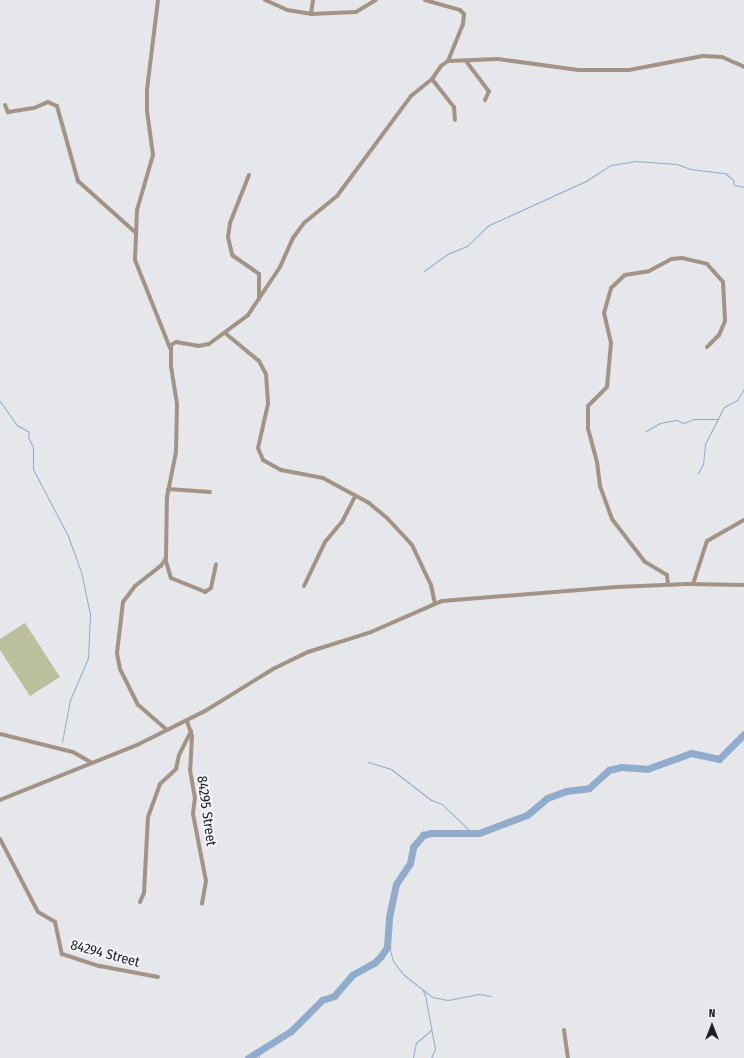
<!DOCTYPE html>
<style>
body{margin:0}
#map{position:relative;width:744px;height:1058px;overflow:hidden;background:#e5e7ea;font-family:"Fira Sans Condensed",sans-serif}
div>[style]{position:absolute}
.green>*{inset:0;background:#bcbf9b}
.stream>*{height:1px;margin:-0.5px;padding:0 0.5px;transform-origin:0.5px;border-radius:0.5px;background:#90abcc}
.river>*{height:7px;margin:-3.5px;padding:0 3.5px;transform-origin:3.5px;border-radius:3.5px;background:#90abcc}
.minor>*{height:4px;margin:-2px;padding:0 2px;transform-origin:2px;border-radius:2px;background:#a39387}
span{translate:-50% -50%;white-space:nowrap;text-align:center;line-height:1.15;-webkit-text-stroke:4px #f2f4f8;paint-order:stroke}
.street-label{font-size:14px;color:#1d1d1f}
.north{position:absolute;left:692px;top:1006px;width:40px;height:40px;-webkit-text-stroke:3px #f2f4f8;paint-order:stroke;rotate:0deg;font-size:11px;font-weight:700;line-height:16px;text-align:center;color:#1d1d1f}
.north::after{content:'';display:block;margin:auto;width:14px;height:18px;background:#1d1d1f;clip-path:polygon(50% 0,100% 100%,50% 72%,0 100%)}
</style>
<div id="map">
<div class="green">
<i style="clip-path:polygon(25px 623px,60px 677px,30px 696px,0 650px,0 639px)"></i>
</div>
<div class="stream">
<i style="left:424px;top:271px;width:29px;rotate:-36deg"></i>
<i style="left:447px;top:254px;width:22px;rotate:-22deg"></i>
<i style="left:467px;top:246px;width:30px;rotate:-44deg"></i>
<i style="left:489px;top:225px;width:107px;rotate:-24.4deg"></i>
<i style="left:586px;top:181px;width:30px;rotate:-33deg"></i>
<i style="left:611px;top:165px;width:24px;rotate:-9deg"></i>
<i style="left:635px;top:161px;width:42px;rotate:4.1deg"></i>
<i style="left:677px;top:164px;width:14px;rotate:21deg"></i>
<i style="left:690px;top:169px;width:35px;rotate:7deg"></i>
<i style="left:725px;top:173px;width:11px;rotate:41deg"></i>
<i style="left:733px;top:180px;width:5px;rotate:79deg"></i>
<i style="left:734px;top:185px;width:10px;rotate:11deg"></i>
<i style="left:744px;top:187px;width:4px;rotate:90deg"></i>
<i style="left:0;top:401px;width:29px;rotate:55deg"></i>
<i style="left:17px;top:425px;width:14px;rotate:30deg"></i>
<i style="left:29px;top:432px;width:5px;rotate:101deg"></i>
<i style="left:28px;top:437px;width:11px;rotate:63deg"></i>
<i style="left:33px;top:447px;width:22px;rotate:90deg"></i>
<i style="left:33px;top:469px;width:76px;rotate:62.4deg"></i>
<i style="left:68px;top:536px;width:37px;rotate:70deg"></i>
<i style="left:81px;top:571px;width:44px;rotate:78.2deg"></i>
<i style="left:90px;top:614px;width:44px;rotate:92.6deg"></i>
<i style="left:88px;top:658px;width:46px;rotate:113.2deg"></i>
<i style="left:70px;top:700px;width:43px;rotate:100.8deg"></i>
<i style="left:646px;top:431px;width:16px;rotate:-30deg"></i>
<i style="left:660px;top:423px;width:16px;rotate:-11deg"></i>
<i style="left:676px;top:420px;width:9px;rotate:21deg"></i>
<i style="left:684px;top:423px;width:11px;rotate:-22deg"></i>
<i style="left:694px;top:419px;width:24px"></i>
<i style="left:698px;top:473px;width:10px;rotate:-61deg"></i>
<i style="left:703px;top:464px;width:20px;rotate:-84deg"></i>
<i style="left:705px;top:444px;width:34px;rotate:-63deg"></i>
<i style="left:720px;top:414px;width:8px;rotate:-60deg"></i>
<i style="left:724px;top:407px;width:15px;rotate:-28deg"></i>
<i style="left:737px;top:400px;width:13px;rotate:-58deg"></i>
<i style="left:368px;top:762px;width:24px;rotate:17deg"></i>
<i style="left:391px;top:769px;width:51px;rotate:37.8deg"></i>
<i style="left:431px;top:800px;width:12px;rotate:20deg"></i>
<i style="left:442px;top:804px;width:42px;rotate:44deg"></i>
<i style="left:386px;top:948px;width:4px;rotate:27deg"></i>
<i style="left:390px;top:950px;width:11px;rotate:75deg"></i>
<i style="left:393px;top:961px;width:18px;rotate:52deg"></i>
<i style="left:404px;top:975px;width:36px;rotate:38deg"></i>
<i style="left:432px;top:997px;width:16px;rotate:11deg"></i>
<i style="left:448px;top:1000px;width:31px;rotate:-11deg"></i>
<i style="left:478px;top:994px;width:13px;rotate:9deg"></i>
<i style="left:422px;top:989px;width:7px;rotate:63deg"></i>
<i style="left:425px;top:995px;width:55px;rotate:79.5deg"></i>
<i style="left:435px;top:1049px;width:10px;rotate:114deg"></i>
<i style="left:258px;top:1052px;width:6px;rotate:81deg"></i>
<i style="left:413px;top:1058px;width:15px;rotate:-79deg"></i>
<i style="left:416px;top:1043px;width:20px;rotate:-41deg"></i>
</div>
<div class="river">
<i style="left:248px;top:1058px;width:51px;rotate:-32.1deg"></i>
<i style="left:291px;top:1031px;width:44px;rotate:-45deg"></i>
<i style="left:322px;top:1000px;width:13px;rotate:-18deg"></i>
<i style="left:334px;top:996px;width:28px;rotate:-49deg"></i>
<i style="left:352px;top:975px;width:25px;rotate:-29deg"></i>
<i style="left:374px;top:963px;width:10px;rotate:-45deg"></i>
<i style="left:381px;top:956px;width:11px;rotate:-56deg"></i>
<i style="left:387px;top:947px;width:30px;rotate:-86deg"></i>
<i style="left:389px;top:917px;width:34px;rotate:-78deg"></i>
<i style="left:396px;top:884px;width:25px;rotate:-56deg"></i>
<i style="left:410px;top:863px;width:16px;rotate:-79deg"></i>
<i style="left:413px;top:847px;width:16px;rotate:-50deg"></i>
<i style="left:423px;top:835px;width:8px;rotate:-14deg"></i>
<i style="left:431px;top:833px;width:48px"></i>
<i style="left:479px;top:833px;width:51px;rotate:-20.6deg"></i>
<i style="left:527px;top:815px;width:26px;rotate:-40deg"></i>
<i style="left:547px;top:798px;width:20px;rotate:-20deg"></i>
<i style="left:566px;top:791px;width:23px;rotate:-7deg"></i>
<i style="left:589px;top:788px;width:27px;rotate:-42deg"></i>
<i style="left:609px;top:770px;width:12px;rotate:-14deg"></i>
<i style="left:621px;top:767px;width:26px;rotate:4deg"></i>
<i style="left:647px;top:769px;width:47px;rotate:-20deg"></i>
<i style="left:691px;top:753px;width:29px;rotate:12deg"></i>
<i style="left:719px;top:759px;width:35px;rotate:-45deg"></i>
</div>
<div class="minor">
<i style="left:158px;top:0;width:91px;rotate:97deg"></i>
<i style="left:147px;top:90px;width:21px;rotate:90deg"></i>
<i style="left:147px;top:111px;width:44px;rotate:82.2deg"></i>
<i style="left:153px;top:155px;width:57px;rotate:106.2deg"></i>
<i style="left:137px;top:210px;width:50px;rotate:92.3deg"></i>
<i style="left:135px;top:260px;width:95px;rotate:68.3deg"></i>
<i style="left:265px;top:0;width:24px;rotate:24deg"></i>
<i style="left:287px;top:10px;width:24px;rotate:9deg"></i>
<i style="left:311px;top:14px;width:45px;rotate:-2.5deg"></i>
<i style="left:356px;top:12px;width:23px;rotate:-31deg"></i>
<i style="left:425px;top:0;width:36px;rotate:16deg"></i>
<i style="left:460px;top:10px;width:6px;rotate:45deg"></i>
<i style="left:464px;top:14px;width:10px;rotate:96deg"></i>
<i style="left:463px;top:24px;width:40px;rotate:112deg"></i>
<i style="left:311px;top:14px;width:14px;rotate:-82deg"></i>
<i style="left:466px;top:61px;width:38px;rotate:53deg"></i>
<i style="left:489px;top:91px;width:10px;rotate:114deg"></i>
<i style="left:432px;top:79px;width:36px;rotate:52deg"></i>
<i style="left:454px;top:107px;width:13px;rotate:86deg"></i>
<i style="left:5px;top:105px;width:8px;rotate:67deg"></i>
<i style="left:8px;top:112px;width:26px;rotate:-9deg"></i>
<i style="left:34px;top:108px;width:15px;rotate:-23deg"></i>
<i style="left:48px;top:102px;width:10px;rotate:24deg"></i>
<i style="left:57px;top:106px;width:78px;rotate:74.4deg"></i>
<i style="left:78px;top:181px;width:76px;rotate:41.8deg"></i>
<i style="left:249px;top:175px;width:52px;rotate:111.6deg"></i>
<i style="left:230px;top:223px;width:14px;rotate:98deg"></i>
<i style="left:228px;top:237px;width:18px;rotate:77deg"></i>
<i style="left:232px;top:255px;width:33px;rotate:35deg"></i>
<i style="left:259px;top:274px;width:25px;rotate:90deg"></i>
<i style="left:225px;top:333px;width:44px;rotate:39.5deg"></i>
<i style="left:259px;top:361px;width:15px;rotate:62deg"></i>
<i style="left:266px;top:374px;width:30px;rotate:86deg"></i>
<i style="left:268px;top:404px;width:45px;rotate:102.8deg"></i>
<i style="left:258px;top:448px;width:13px;rotate:67deg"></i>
<i style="left:263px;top:460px;width:21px;rotate:29deg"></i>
<i style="left:281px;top:470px;width:43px;rotate:10.8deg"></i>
<i style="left:323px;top:478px;width:52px;rotate:28.5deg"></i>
<i style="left:369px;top:503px;width:25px;rotate:40deg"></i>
<i style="left:388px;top:519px;width:35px;rotate:47deg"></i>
<i style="left:412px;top:545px;width:44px;rotate:64.6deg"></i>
<i style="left:431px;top:585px;width:19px;rotate:78deg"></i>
<i style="left:168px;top:489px;width:42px;rotate:4.1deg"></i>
<i style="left:166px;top:561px;width:18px;rotate:74deg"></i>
<i style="left:171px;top:578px;width:37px;rotate:22deg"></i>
<i style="left:205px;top:592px;width:7px;rotate:-34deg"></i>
<i style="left:211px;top:588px;width:24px;rotate:-78deg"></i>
<i style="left:693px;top:584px;width:45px;rotate:-72deg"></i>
<i style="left:707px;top:541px;width:43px;rotate:-29.6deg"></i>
<i style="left:668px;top:585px;width:10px;rotate:-96deg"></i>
<i style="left:667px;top:575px;width:26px;rotate:-149deg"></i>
<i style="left:645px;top:562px;width:54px;rotate:-127.5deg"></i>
<i style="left:612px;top:519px;width:35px;rotate:-110deg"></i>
<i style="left:600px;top:486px;width:24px;rotate:-97deg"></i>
<i style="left:597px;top:462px;width:34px;rotate:-105deg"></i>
<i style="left:588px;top:429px;width:23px;rotate:-90deg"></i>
<i style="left:588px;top:406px;width:27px;rotate:-45deg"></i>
<i style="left:607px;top:387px;width:44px;rotate:-84.8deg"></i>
<i style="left:611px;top:343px;width:31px;rotate:-103deg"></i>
<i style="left:604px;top:313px;width:26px;rotate:-74deg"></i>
<i style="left:611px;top:288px;width:19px;rotate:-43deg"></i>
<i style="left:625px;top:275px;width:24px;rotate:-9deg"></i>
<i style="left:649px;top:271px;width:26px;rotate:-28deg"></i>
<i style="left:672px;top:259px;width:10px;rotate:-6deg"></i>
<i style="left:682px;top:258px;width:26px;rotate:13deg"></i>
<i style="left:707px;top:264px;width:24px;rotate:48deg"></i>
<i style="left:723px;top:282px;width:39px;rotate:87deg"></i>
<i style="left:725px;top:321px;width:15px;rotate:113deg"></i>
<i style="left:719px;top:335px;width:17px;rotate:135deg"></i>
<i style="left:304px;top:586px;width:49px;rotate:-64.5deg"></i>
<i style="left:325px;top:542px;width:26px;rotate:-50deg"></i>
<i style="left:342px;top:522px;width:29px;rotate:-63deg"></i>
<i style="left:187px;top:721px;width:16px;rotate:72deg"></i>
<i style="left:192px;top:736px;width:34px;rotate:93deg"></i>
<i style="left:190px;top:770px;width:27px;rotate:80deg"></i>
<i style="left:195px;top:797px;width:17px;rotate:97deg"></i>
<i style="left:193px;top:814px;width:68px;rotate:79deg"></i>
<i style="left:206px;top:881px;width:23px;rotate:100deg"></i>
<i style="left:167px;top:730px;width:38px;rotate:-139deg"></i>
<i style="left:138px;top:705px;width:40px;rotate:-116.6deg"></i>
<i style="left:120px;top:669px;width:16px;rotate:-101deg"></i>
<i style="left:117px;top:653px;width:51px;rotate:-83.3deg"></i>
<i style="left:123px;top:602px;width:20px;rotate:-53deg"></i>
<i style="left:135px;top:586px;width:33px;rotate:-38deg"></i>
<i style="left:161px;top:566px;width:9px;rotate:-58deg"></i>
<i style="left:166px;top:558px;width:61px;rotate:-89.1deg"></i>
<i style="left:167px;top:497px;width:46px;rotate:-78.7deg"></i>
<i style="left:176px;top:452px;width:48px;rotate:-88.8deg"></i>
<i style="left:177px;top:404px;width:36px;rotate:-99deg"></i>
<i style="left:171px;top:368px;width:23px;rotate:-90deg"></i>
<i style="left:171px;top:345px;width:6px;rotate:-31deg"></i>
<i style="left:176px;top:342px;width:22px;rotate:10deg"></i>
<i style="left:198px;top:346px;width:11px;rotate:-10deg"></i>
<i style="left:209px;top:344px;width:49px;rotate:-36.6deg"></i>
<i style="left:248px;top:315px;width:58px;rotate:-56.3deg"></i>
<i style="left:280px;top:267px;width:32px;rotate:-66deg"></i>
<i style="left:293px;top:238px;width:19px;rotate:-54deg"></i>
<i style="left:304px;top:223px;width:43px;rotate:-39.3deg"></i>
<i style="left:337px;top:196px;width:124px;rotate:-53.5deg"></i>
<i style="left:411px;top:96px;width:27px;rotate:-39deg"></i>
<i style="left:432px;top:79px;width:16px;rotate:-55deg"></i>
<i style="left:441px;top:66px;width:9px;rotate:-36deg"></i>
<i style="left:448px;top:61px;width:50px;rotate:-2.3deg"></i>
<i style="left:498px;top:59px;width:81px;rotate:7.8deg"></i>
<i style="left:578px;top:70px;width:51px"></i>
<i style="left:629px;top:70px;width:75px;rotate:-10.7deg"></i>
<i style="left:703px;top:56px;width:19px;rotate:3deg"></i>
<i style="left:722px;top:57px;width:24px;rotate:24deg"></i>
<i style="left:0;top:734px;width:75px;rotate:13.9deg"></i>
<i style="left:73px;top:752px;width:22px;rotate:30deg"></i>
<i style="left:0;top:800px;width:150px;rotate:-21.9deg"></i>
<i style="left:139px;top:744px;width:74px;rotate:-26.6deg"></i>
<i style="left:205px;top:711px;width:80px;rotate:-31.7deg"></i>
<i style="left:273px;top:669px;width:39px;rotate:-26deg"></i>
<i style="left:308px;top:652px;width:66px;rotate:-17.6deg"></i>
<i style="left:371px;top:632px;width:77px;rotate:-23.6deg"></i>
<i style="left:442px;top:601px;width:175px;rotate:-4.6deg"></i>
<i style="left:616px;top:587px;width:71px;rotate:-2.4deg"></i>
<i style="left:687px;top:584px;width:57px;rotate:1deg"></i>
<i style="left:0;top:839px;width:82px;rotate:62.5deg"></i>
<i style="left:38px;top:912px;width:20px;rotate:30deg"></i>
<i style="left:55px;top:922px;width:33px;rotate:78deg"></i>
<i style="left:62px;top:954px;width:40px;rotate:18deg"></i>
<i style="left:100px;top:966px;width:59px;rotate:10.7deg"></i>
<i style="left:140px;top:902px;width:10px;rotate:-66deg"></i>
<i style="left:144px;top:893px;width:76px;rotate:-87deg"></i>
<i style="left:148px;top:817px;width:35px;rotate:-70deg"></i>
<i style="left:160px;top:784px;width:22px;rotate:-43deg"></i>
<i style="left:176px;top:769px;width:14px;rotate:-78deg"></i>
<i style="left:179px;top:755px;width:27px;rotate:-63deg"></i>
<i style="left:564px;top:1030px;width:28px;rotate:82deg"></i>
</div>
<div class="street-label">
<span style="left:206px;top:811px;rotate:82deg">84295 Street</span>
<span style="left:105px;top:954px;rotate:15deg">84294 Street</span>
</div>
<div class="north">N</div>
</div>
